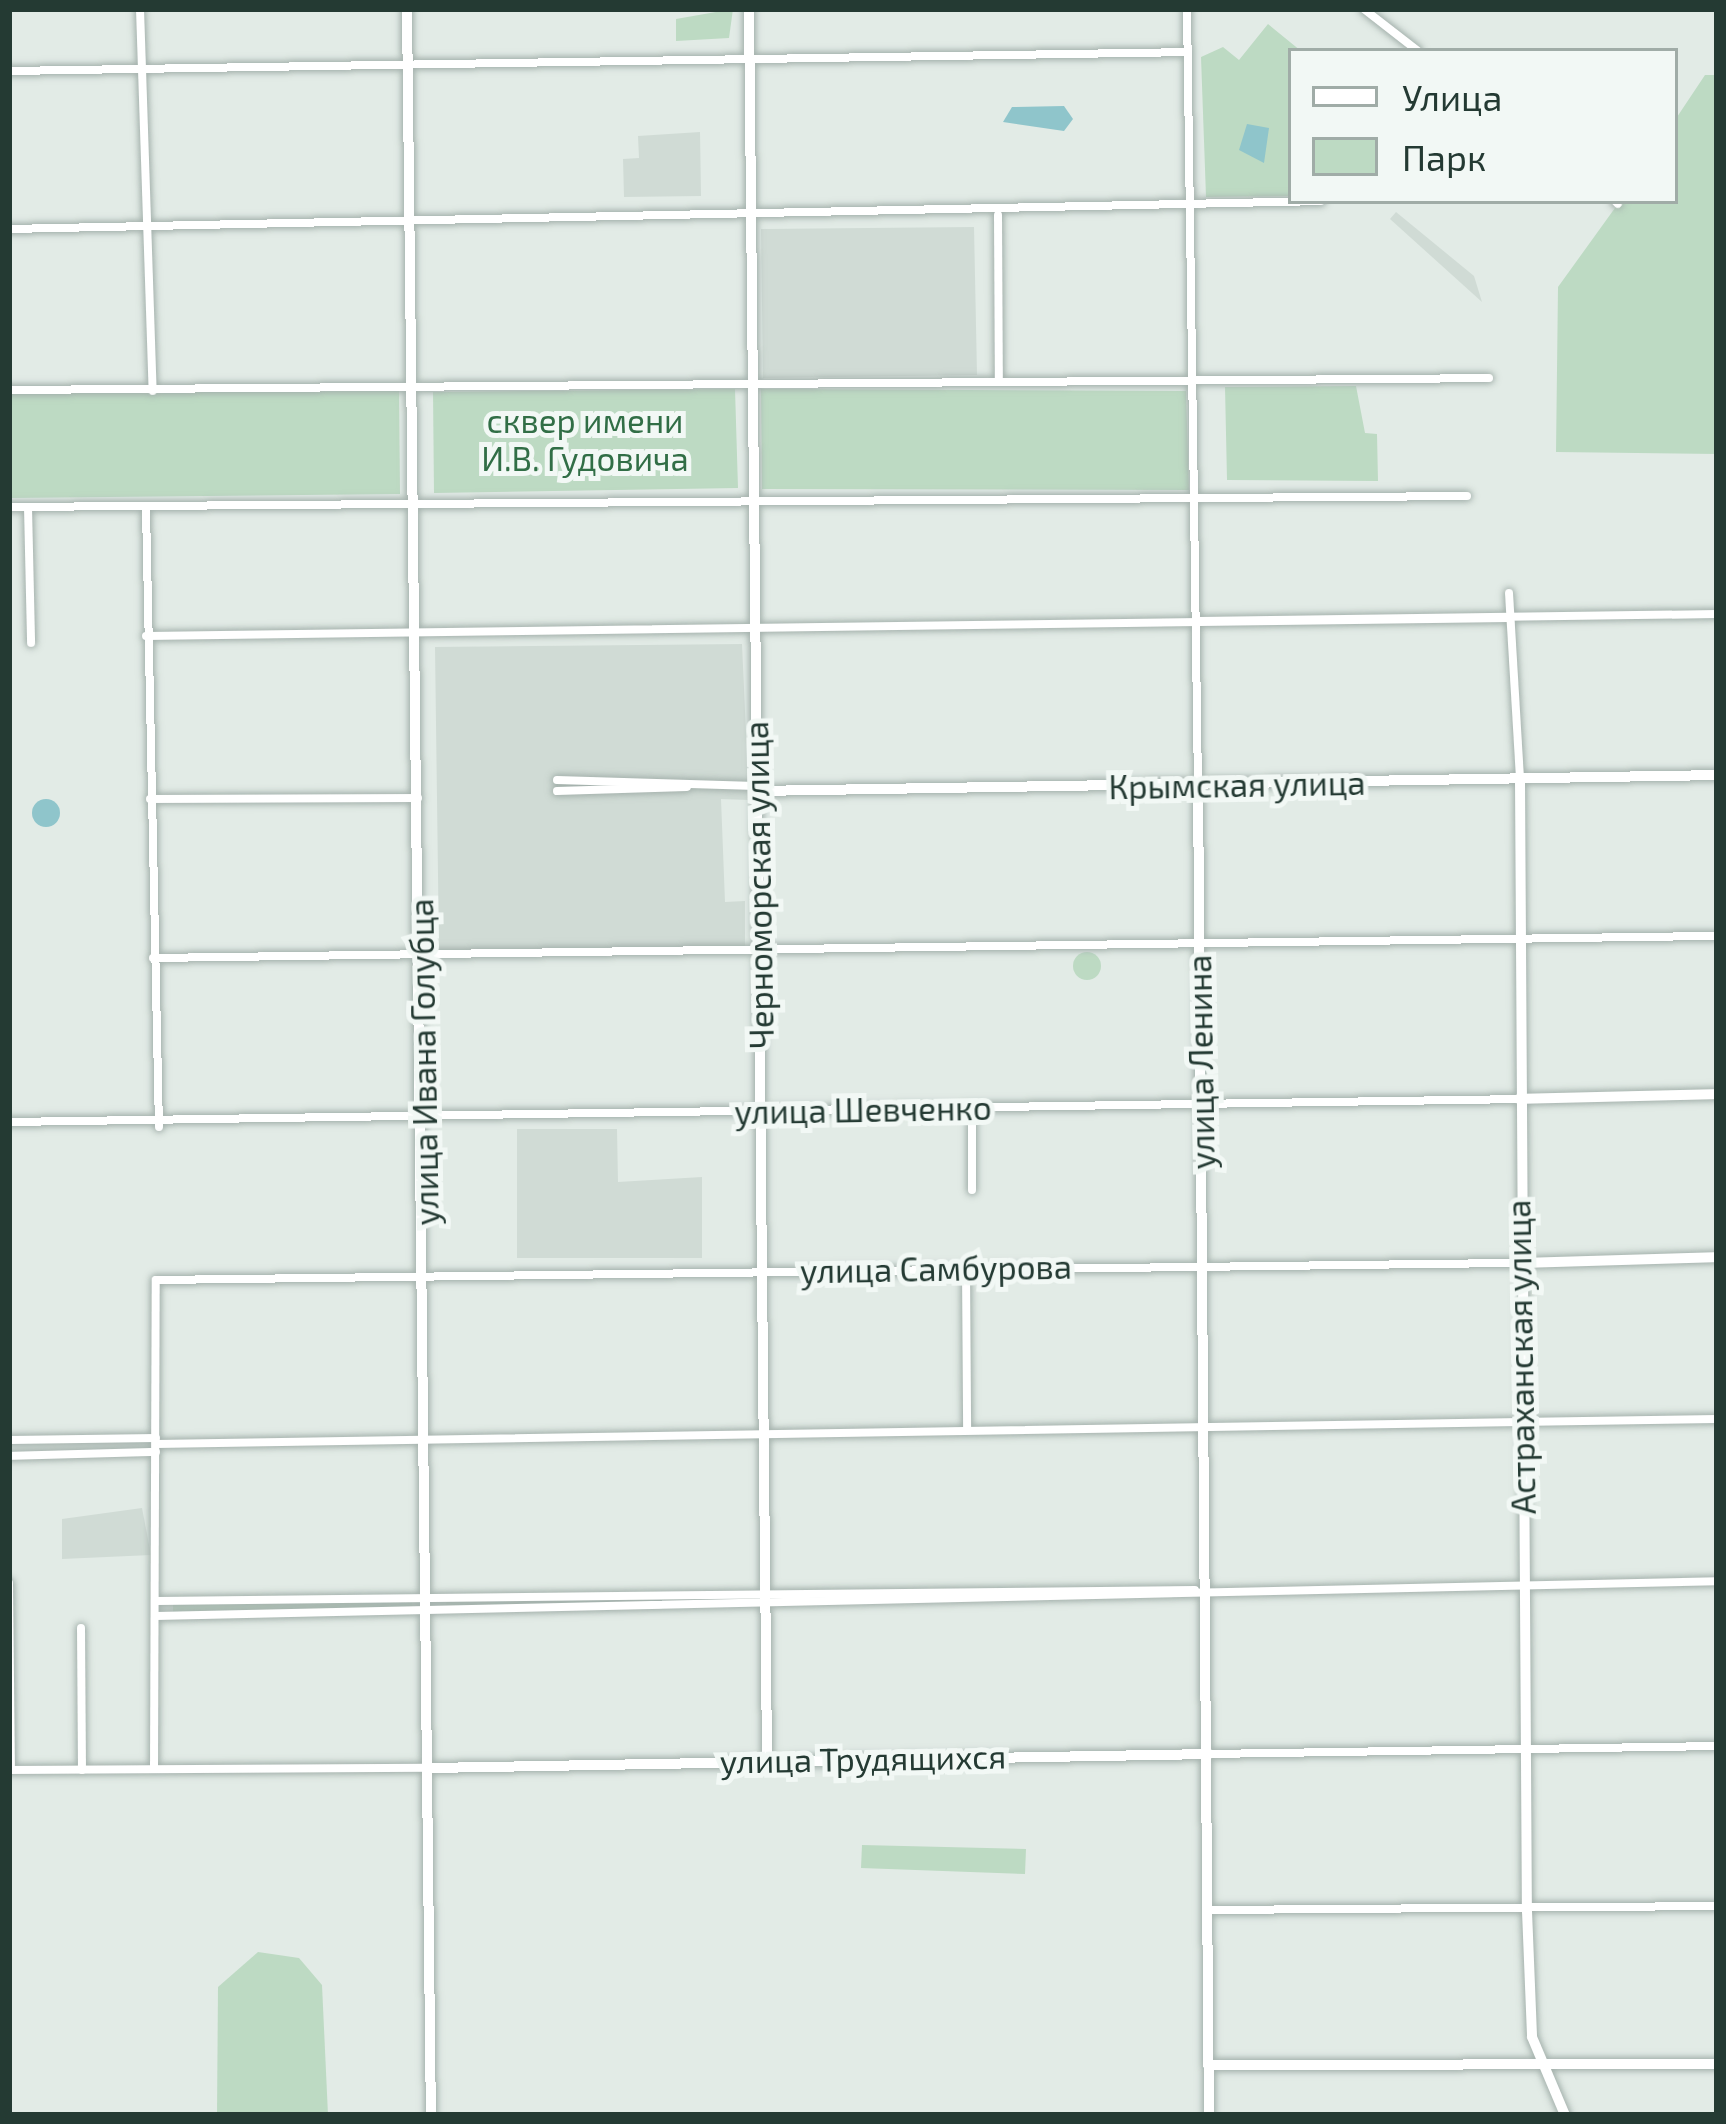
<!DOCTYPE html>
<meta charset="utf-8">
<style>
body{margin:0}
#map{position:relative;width:1726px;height:2124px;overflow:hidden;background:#e2ebe6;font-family:"Exo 2",sans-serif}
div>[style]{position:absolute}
.built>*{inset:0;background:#d0dbd5}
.green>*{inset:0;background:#bddac3}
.round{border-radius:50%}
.water>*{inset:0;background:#8fc5cb}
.roads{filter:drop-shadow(0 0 3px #a5b2ad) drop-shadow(0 0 3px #a5b2ad)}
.street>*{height:8px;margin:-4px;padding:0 4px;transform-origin:4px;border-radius:4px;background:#fff}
.secondary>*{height:10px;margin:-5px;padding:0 5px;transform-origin:5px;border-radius:5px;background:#fff}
span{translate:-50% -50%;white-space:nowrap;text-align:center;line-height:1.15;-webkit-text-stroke:10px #f2f8f5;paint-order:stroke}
.park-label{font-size:33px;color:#316e46}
.street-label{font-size:33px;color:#243a33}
.frame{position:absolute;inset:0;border:12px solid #243a33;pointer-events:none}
.legend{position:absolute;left:1288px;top:48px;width:390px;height:156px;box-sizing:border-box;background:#f2f8f5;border:3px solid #a0aca7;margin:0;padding:15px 21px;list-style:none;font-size:36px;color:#243a33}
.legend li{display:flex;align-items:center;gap:24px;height:60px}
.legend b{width:60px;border:3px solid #a0aca7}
</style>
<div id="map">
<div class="built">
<i style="clip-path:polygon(700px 132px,701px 196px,624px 197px,623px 159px,639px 158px,638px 136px)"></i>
<i style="clip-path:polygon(1396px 212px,1474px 276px,1482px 302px,1390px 219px)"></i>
<i style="clip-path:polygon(974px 227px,977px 375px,763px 378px,761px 229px)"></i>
<i style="clip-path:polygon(742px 644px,749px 800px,721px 799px,725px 902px,745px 901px,745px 947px,439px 951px,435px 647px)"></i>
<i style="clip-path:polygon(517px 1129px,617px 1129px,618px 1182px,702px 1177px,702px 1258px,517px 1258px)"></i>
<i style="clip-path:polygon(142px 1508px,151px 1555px,62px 1559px,62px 1519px)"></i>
</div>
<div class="green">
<i style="clip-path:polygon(733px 9px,729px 38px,676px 41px,676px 19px)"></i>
<i style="clip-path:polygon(1268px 24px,1301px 51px,1291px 51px,1291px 196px,1206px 197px,1201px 57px,1223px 47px,1239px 60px)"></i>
<i style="clip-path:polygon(1705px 75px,1717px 75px,1717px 454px,1556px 452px,1558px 287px,1620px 201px,1675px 201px,1675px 120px)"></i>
<i style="clip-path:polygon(1356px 386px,1365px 433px,1377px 434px,1378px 481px,1227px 480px,1225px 387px)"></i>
<i style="clip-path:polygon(735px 389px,738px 488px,434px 493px,433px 392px)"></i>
<i style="clip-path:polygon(761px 389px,1186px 391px,1189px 490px,762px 489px)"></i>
<i style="clip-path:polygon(399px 391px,400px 494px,9px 498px,9px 393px)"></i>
<i class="round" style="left:1073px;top:952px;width:28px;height:28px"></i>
<i style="clip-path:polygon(740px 1596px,740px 1605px,446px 1610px,446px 1601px)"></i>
<i style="clip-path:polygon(412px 1602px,413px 1610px,173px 1612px,173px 1603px)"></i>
<i style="clip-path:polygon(862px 1845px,1026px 1849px,1025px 1874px,861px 1868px)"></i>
<i style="clip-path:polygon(258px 1952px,299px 1958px,322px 1985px,328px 2115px,217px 2115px,218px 1987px)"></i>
</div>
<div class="water">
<i style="clip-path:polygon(1064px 106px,1073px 119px,1064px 131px,1003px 122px,1012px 107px)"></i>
<i style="clip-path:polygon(1247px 124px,1269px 128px,1264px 163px,1239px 150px)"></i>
<i class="round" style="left:32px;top:799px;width:28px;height:28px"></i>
</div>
<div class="roads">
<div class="street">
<i style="left:140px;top:9px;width:382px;rotate:88.1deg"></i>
<i style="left:1187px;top:9px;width:775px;rotate:89.19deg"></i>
<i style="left:1364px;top:9px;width:68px;rotate:37.9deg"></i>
<i style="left:9px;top:71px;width:1178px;rotate:-0.92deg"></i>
<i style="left:1615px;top:201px;width:4px;rotate:45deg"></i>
<i style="left:998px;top:215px;width:164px;rotate:89.7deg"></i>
<i style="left:9px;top:229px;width:1312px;rotate:-1.22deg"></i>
<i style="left:9px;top:390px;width:1480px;rotate:-0.46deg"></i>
<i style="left:9px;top:507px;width:1458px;rotate:-0.43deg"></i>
<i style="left:28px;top:507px;width:136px;rotate:88.7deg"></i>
<i style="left:146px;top:508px;width:619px;rotate:88.8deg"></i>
<i style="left:1509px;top:593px;width:185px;rotate:86.6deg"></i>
<i style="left:1198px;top:621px;width:519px;rotate:-0.77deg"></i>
<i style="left:146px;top:636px;width:1364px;rotate:-0.76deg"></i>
<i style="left:557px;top:780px;width:199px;rotate:1.7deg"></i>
<i style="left:557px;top:791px;width:130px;rotate:-1.8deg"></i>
<i style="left:150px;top:799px;width:268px;rotate:-0.2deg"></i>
<i style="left:153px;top:958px;width:1564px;rotate:-0.81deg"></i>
<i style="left:9px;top:1122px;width:1510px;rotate:-0.87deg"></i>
<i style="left:972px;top:1190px;width:82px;rotate:-90deg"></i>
<i style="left:966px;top:1268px;width:162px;rotate:89.6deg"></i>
<i style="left:9px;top:1440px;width:147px;rotate:-0.8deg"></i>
<i style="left:156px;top:1444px;width:1561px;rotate:-0.92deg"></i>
<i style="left:9px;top:1456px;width:147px;rotate:-1.6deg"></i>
<i style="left:9px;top:1583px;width:187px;rotate:89.4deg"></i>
<i style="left:156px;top:1601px;width:1039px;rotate:-0.61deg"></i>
<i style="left:156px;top:1616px;width:1561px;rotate:-1.28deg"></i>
<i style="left:81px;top:1628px;width:142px;rotate:89.6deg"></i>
<i style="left:1209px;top:1754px;width:508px;rotate:-0.9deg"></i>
<i style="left:154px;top:1769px;width:489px;rotate:-89.8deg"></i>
<i style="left:156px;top:1280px;width:1362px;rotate:-0.72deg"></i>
<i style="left:9px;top:1770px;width:418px;rotate:-0.3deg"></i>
<i style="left:1210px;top:1910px;width:507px;rotate:-0.45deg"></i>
</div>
<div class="secondary">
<i style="left:407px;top:9px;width:2106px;rotate:89.35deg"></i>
<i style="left:749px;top:9px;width:1751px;rotate:89.41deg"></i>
<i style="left:1520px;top:780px;width:1131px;rotate:89.65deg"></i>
<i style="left:1527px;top:1911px;width:126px;rotate:87.7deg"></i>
<i style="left:1532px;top:2037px;width:85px;rotate:67.1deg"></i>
<i style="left:1198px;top:785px;width:1330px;rotate:89.53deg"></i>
<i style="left:756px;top:791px;width:961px;rotate:-0.95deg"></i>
<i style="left:1519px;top:1099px;width:198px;rotate:-1.4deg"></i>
<i style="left:1518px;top:1263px;width:199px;rotate:-1.7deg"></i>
<i style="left:431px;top:1768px;width:778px;rotate:-1.03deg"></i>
<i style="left:1208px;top:2065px;width:509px;rotate:-0.11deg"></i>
</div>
</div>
<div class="park-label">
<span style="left:585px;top:440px">сквер имени<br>И.В. Гудовича</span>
</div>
<div class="street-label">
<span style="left:1237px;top:785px;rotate:-1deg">Крымская улица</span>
<span style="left:759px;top:885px;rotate:-91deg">Черноморская улица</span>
<span style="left:424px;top:1062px;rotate:-91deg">улица Ивана Голубца</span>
<span style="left:1201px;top:1062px;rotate:-91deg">улица Ленина</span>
<span style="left:863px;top:1110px;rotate:-1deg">улица Шевченко</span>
<span style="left:936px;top:1269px;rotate:-1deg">улица Самбурова</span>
<span style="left:1521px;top:1357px;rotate:-91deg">Астраханская улица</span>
<span style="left:863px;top:1759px;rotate:-1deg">улица Трудящихся</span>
</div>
<div class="frame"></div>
<ul class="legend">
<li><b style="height:15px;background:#fff"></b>Улица</li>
<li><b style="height:33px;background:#bddac3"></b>Парк</li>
</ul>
</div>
